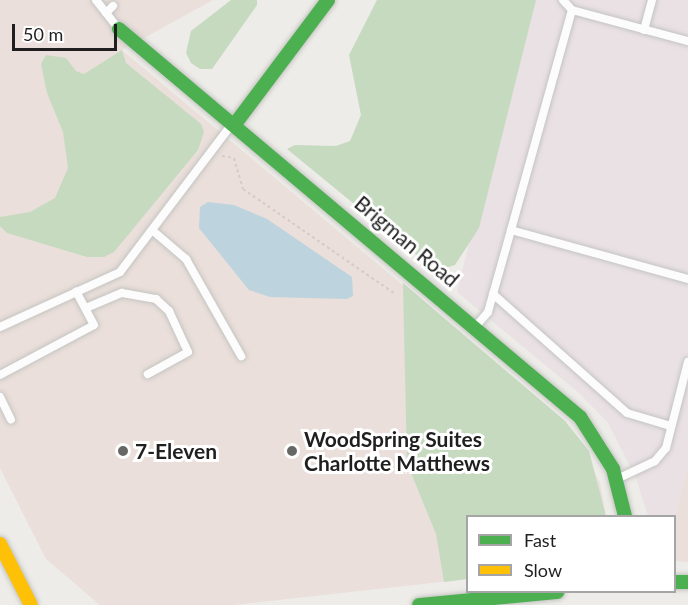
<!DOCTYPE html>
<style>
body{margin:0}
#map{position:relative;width:688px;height:605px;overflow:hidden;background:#edece8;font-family:Lato,sans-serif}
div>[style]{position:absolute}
.commercial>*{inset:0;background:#eadfda}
.industrial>*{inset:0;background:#eae1e5}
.forest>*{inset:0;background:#c5dabf}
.water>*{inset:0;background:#bdd3de}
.path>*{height:2px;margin-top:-1px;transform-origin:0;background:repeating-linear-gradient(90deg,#d6cbc8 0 3px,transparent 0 6px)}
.roads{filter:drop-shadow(0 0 2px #c4c4c2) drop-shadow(0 0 2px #c4c4c2)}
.lane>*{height:8px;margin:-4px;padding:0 4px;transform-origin:4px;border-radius:4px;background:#fcfcfc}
.fast>*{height:14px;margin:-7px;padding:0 7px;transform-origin:7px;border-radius:7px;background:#4caf50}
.slow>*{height:14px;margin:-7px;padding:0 7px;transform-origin:7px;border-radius:7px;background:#ffc107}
.dots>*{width:16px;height:16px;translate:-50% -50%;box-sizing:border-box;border:3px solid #fff;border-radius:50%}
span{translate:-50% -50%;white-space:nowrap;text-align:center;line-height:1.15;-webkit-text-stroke:6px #fff;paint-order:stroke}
.street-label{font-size:21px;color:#1f1f1f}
.poi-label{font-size:21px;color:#1f1f1f;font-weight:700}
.left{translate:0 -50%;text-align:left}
.legend{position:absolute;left:466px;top:515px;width:210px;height:78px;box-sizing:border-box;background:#fff;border:2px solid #a5a5a5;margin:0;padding:8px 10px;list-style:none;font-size:18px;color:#1f1f1f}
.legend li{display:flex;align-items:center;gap:12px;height:30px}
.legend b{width:30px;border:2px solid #a5a5a5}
.scale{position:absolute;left:12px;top:24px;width:105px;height:27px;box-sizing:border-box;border:3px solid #1f1f1f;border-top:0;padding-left:8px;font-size:18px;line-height:21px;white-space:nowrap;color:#1f1f1f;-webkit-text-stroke:4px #fff;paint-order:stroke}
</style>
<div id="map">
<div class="commercial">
<i style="clip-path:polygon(0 0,213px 0,122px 50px,565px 421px,600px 483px,606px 516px,468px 516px,467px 579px,234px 605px,100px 605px,46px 559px,0 468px)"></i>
<i style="clip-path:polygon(688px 464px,688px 562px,675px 561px,675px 517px)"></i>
</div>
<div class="industrial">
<i style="clip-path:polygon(529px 0,688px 0,688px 464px,675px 517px,648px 516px,636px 478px,608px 423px,579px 393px,457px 292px)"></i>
</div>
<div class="forest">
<i style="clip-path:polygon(231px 0,257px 0,257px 5px,212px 69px,200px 69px,191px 63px,186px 53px,191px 31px)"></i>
<i style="clip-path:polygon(377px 0,536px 0,479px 228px,455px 265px,442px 269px,425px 262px,287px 149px,295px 145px,336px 146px,350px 141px,361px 115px,349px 55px)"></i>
<i style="clip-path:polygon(122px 50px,126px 63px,201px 124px,204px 132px,198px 150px,114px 252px,104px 257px,87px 257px,7px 233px,0 226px,0 217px,30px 212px,55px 198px,68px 168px,63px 132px,47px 93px,41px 64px,46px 55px,66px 58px,76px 71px,84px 74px)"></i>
<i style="clip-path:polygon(403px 283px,565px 421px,589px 451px,606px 516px,468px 516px,467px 579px,444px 582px,436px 534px,407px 463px)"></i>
</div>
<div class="water">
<i style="clip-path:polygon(208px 202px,234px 205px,267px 219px,352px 277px,353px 296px,347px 299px,270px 297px,249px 290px,199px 228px,200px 207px)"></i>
</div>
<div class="path">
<i style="left:222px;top:156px;width:12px;rotate:9deg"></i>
<i style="left:234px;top:158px;width:32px;rotate:74deg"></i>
<i style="left:243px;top:189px;width:183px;rotate:34.6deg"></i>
</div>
<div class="roads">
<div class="lane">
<i style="left:96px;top:0;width:37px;rotate:52deg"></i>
<i style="left:563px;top:0;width:13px;rotate:48deg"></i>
<i style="left:572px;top:10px;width:120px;rotate:15deg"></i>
<i style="left:106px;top:13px;width:10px;rotate:-45deg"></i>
<i style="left:644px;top:30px;width:31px;rotate:-75deg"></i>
<i style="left:152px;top:230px;width:45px;rotate:40.5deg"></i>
<i style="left:186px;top:259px;width:112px;rotate:60.4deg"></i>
<i style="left:511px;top:230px;width:228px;rotate:-74.5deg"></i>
<i style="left:493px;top:294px;width:179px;rotate:41.6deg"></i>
<i style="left:627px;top:413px;width:46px;rotate:16.5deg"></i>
<i style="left:86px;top:308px;width:39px;rotate:-23deg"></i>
<i style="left:122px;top:293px;width:35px;rotate:10deg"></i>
<i style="left:156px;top:299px;width:18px;rotate:43deg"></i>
<i style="left:169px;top:311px;width:45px;rotate:65.1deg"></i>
<i style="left:188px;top:352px;width:46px;rotate:151.2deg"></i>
<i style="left:476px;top:326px;width:18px;rotate:-49deg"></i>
<i style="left:488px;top:312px;width:85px;rotate:-74.3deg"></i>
<i style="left:511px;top:230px;width:184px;rotate:15.5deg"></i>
<i style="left:0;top:327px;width:132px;rotate:-24.6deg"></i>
<i style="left:120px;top:272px;width:184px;rotate:-52.9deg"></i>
<i style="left:0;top:375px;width:106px;rotate:-28deg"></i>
<i style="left:94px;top:325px;width:38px;rotate:-118deg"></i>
<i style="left:0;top:397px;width:25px;rotate:64deg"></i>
<i style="left:617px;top:479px;width:42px;rotate:-25.3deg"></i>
<i style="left:655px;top:461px;width:17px;rotate:-50deg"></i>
<i style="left:666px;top:448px;width:89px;rotate:-75.7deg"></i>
</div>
<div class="fast">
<i style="left:119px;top:29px;width:603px;rotate:40.09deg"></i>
<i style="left:580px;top:417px;width:62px;rotate:57.6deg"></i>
<i style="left:613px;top:469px;width:49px;rotate:75.7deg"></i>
<i style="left:235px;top:124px;width:155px;rotate:-53.1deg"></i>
<i style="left:674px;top:582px;width:14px"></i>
<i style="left:419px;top:605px;width:139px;rotate:-5.4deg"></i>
</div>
<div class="slow">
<i style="left:0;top:544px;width:68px;rotate:63.1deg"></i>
</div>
</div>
<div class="dots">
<i style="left:123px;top:451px;background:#676765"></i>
<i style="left:292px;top:451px;background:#676765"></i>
</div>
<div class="street-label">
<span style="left:407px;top:241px;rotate:40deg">Brigman Road</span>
</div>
<div class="poi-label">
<span class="left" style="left:304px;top:451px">WoodSpring Suites<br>Charlotte Matthews</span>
<span class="left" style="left:135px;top:451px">7-Eleven</span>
</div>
<ul class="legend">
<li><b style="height:8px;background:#4caf50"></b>Fast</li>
<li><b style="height:8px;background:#ffc107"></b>Slow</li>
</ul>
<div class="scale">50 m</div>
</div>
